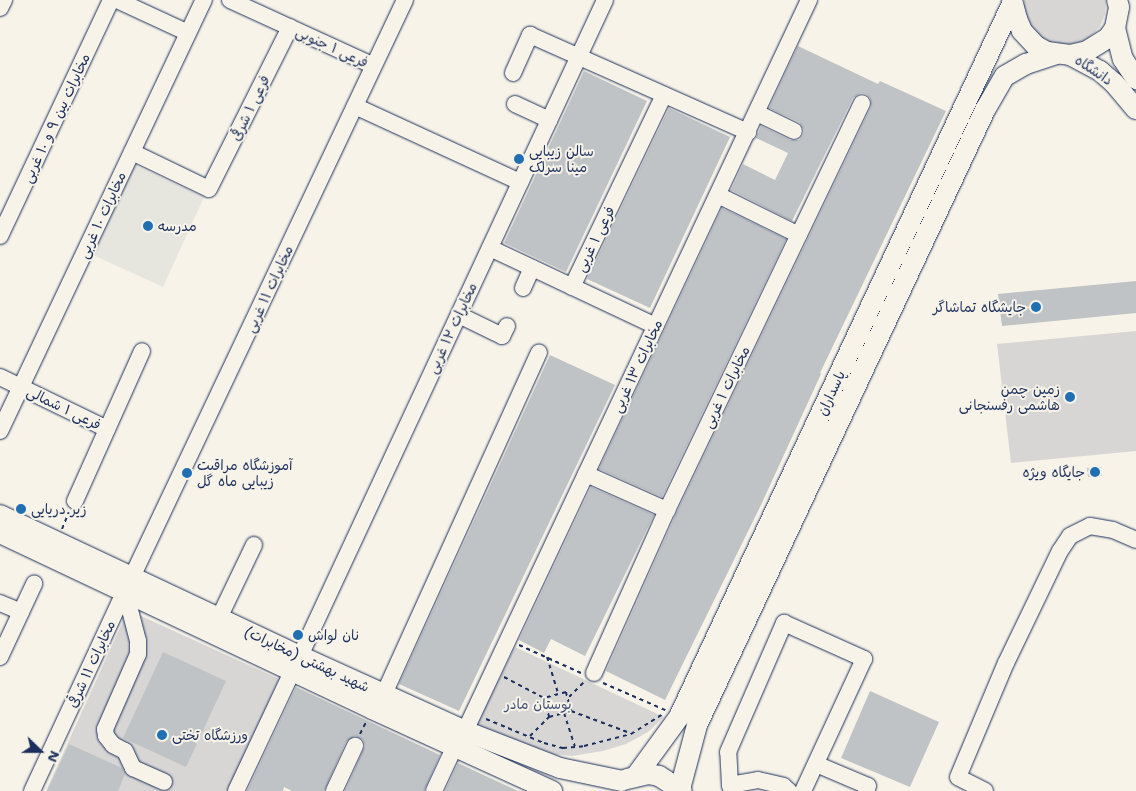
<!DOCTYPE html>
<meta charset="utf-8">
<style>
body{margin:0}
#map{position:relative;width:1136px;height:791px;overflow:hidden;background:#f7f3e8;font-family:"Shantell Sans","Playpen Sans Arabic",sans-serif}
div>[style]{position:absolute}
.built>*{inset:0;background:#e6e5de}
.green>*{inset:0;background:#d7d6d4}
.building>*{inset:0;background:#c0c3c5}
.path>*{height:2px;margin-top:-1px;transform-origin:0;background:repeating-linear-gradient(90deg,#1b2f5e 0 4px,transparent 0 8px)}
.roads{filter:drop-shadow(0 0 1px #1b2f5e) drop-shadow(0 0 1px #1b2f5e)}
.minor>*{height:16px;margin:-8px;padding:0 8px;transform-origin:8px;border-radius:8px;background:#f7f3e8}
.major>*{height:20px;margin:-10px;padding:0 10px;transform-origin:10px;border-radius:10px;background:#f7f3e8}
.dots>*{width:14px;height:14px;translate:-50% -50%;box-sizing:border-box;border:2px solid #f7f3e8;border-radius:50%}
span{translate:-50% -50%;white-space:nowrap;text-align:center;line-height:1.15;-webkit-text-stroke:4px #f7f3e8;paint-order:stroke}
.street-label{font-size:14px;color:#1b2f5e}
.poi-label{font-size:14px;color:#1b2f5e}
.left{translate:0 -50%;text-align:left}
.right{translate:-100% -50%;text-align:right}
.park-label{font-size:14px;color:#415076}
.north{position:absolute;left:15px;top:726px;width:50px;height:50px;-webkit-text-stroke:4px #f7f3e8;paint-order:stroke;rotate:112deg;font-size:14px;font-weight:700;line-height:20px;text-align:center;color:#1b2f5e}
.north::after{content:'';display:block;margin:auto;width:18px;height:22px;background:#1b2f5e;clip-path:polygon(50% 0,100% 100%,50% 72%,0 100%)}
</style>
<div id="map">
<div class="built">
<i style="clip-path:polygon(134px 165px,204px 197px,163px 287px,93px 255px)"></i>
</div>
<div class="green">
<i style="clip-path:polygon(1024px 0,1106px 0,1105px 14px,1100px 27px,1090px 37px,1078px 44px,1064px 46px,1050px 43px,1038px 36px,1029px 26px,1024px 14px)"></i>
<i style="clip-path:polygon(1136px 331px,1136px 451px,1011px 463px,997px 344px)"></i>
<i style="clip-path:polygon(128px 610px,279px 679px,228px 791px,46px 791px)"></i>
<i style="clip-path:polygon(515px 647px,664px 717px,648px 732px,626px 744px,603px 751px,572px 756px,552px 754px,476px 726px)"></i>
</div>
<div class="building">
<i style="clip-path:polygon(798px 46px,878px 84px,880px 81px,946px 111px,820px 373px,821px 374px,761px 505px,665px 700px,606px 671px,676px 514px,871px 107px,870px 98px,866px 94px,861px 93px,853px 98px,792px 221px,731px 190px,743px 164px,775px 180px,788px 153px,756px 138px,761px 126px,790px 140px,799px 140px,803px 135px,804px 130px,799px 122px,769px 108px)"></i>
<i style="clip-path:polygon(584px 71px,647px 101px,566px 272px,504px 243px)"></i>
<i style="clip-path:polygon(669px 108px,730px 137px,650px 308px,587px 279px)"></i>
<i style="clip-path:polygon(722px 208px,786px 239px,662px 497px,599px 469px)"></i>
<i style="clip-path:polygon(1136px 281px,1136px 313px,1002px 326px,998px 294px)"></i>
<i style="clip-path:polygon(550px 355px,615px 385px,459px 711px,399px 684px)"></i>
<i style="clip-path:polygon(1101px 467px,1102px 476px,1088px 477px,1087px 468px)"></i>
<i style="clip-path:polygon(591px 487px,654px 515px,585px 656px,551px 639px,544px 653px,519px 640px)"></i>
<i style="clip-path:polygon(163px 652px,226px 681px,186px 767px,123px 738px)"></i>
<i style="clip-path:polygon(296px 687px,440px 755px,424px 791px,345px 791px,365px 746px,363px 740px,355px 736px,346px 742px,324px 791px,292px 791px,284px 787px,283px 791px,247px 791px)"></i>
<i style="clip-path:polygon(870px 691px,939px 722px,910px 787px,841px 758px)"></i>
<i style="clip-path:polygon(69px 744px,122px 768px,125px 774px,118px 791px,47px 791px)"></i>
<i style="clip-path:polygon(458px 763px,490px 778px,518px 791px,445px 791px)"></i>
</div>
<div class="path">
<i style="left:62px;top:529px;width:18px;rotate:-68deg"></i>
<i style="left:519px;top:645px;width:68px;rotate:24.3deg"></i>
<i style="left:547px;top:657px;width:38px;rotate:73deg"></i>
<i style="left:504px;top:677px;width:45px;rotate:27.7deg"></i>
<i style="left:603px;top:683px;width:68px;rotate:23.5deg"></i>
<i style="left:569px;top:697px;width:23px;rotate:-45deg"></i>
<i style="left:571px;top:711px;width:20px;rotate:-105deg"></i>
<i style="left:566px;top:692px;width:23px;rotate:165deg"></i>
<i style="left:544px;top:698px;width:20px;rotate:75deg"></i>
<i style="left:549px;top:717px;width:23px;rotate:-15deg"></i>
<i style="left:571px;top:711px;width:63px;rotate:20.4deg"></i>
<i style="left:564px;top:713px;width:35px;rotate:72deg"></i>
<i style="left:486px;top:719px;width:63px;rotate:22.5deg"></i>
<i style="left:544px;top:743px;width:20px;rotate:15deg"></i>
<i style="left:563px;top:748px;width:21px;rotate:-5deg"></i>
<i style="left:584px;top:746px;width:49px;rotate:-14.3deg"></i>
<i style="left:631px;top:734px;width:36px;rotate:-32deg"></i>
<i style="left:360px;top:734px;width:13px;rotate:-63deg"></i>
<i style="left:530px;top:736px;width:27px;rotate:-45deg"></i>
</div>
<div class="roads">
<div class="minor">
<i style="left:117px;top:0;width:78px;rotate:24.9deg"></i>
<i style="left:230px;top:0;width:158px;rotate:24.6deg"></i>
<i style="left:0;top:8px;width:9px;rotate:-63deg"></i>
<i style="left:513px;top:73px;width:42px;rotate:-65.9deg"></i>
<i style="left:530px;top:35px;width:239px;rotate:24deg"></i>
<i style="left:515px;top:104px;width:38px;rotate:25deg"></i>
<i style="left:355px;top:106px;width:182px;rotate:24.7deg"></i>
<i style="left:757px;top:113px;width:41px;rotate:25.9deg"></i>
<i style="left:132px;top:152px;width:85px;rotate:25.7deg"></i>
<i style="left:209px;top:189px;width:181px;rotate:-63.4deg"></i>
<i style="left:718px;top:195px;width:90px;rotate:26.3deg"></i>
<i style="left:0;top:236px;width:261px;rotate:-64.8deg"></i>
<i style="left:490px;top:248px;width:183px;rotate:25.2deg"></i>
<i style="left:572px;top:287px;width:213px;rotate:-64.4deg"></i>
<i style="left:523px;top:288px;width:22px;rotate:-66deg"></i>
<i style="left:459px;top:315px;width:48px;rotate:26deg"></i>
<i style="left:502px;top:336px;width:11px;rotate:-63deg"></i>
<i style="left:0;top:377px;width:119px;rotate:25.9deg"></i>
<i style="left:0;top:431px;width:477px;rotate:-64.7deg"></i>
<i style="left:586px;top:474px;width:89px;rotate:24deg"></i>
<i style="left:75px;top:501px;width:164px;rotate:-65.9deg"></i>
<i style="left:132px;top:577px;width:638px;rotate:-64.68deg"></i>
<i style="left:125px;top:591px;width:52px;rotate:75.4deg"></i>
<i style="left:138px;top:641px;width:13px;rotate:90deg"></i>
<i style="left:138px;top:654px;width:82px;rotate:113.7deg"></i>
<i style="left:105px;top:729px;width:7px;rotate:82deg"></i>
<i style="left:106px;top:736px;width:11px;rotate:52deg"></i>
<i style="left:113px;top:745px;width:13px;rotate:27deg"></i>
<i style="left:125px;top:751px;width:19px;rotate:65deg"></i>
<i style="left:133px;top:768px;width:34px;rotate:24deg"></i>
<i style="left:0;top:603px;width:23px;rotate:23deg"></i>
<i style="left:219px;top:618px;width:81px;rotate:-64.4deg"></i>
<i style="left:300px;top:656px;width:723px;rotate:-65.06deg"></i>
<i style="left:0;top:657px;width:81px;rotate:-65deg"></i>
<i style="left:594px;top:673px;width:179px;rotate:-65.9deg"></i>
<i style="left:667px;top:510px;width:451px;rotate:-64.4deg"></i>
<i style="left:384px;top:694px;width:375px;rotate:-65.6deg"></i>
<i style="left:465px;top:731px;width:808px;rotate:-64.8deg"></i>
<i style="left:816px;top:764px;width:56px;rotate:22.9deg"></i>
<i style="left:868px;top:786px;width:5px;rotate:112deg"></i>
<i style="left:730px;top:785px;width:33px;rotate:-93deg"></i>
<i style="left:728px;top:752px;width:141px;rotate:-66.5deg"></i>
<i style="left:784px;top:623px;width:88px;rotate:24.2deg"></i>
<i style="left:864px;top:659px;width:145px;rotate:114.8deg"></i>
<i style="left:32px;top:791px;width:221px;rotate:-65.1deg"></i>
<i style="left:236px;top:791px;width:134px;rotate:-64.8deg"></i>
<i style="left:334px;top:791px;width:50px;rotate:-65deg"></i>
<i style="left:434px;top:791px;width:50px;rotate:-65deg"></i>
<i style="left:732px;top:791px;width:6px;rotate:-108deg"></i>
<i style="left:730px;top:785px;width:28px;rotate:-10deg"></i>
<i style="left:758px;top:780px;width:26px;rotate:13deg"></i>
<i style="left:783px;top:786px;width:8px;rotate:40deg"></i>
<i style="left:985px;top:791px;width:30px;rotate:-153deg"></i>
<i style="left:958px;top:777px;width:124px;rotate:-67.2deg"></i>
<i style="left:1006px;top:663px;width:124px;rotate:-64.3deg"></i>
<i style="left:1060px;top:551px;width:18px;rotate:-56deg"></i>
<i style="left:1070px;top:536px;width:22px;rotate:-27deg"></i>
<i style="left:1090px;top:526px;width:23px;rotate:10deg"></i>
<i style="left:1113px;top:530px;width:25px;rotate:23deg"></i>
</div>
<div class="major">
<i style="left:1012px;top:0;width:20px;rotate:75deg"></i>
<i style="left:1017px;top:19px;width:13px;rotate:67deg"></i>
<i style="left:1022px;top:31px;width:21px;rotate:47deg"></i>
<i style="left:1036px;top:46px;width:13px;rotate:29deg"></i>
<i style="left:1047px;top:52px;width:23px;rotate:7deg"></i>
<i style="left:1070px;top:55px;width:17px;rotate:-13deg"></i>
<i style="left:1087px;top:51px;width:25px;rotate:-32deg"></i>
<i style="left:1108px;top:38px;width:12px;rotate:-55deg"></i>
<i style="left:1115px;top:28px;width:21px;rotate:-79deg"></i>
<i style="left:1119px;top:7px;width:7px;rotate:-106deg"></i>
<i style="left:1115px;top:28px;width:32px;rotate:76deg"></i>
<i style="left:1123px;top:59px;width:24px;rotate:57deg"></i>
<i style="left:1070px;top:55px;width:34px;rotate:28deg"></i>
<i style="left:1100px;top:71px;width:18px;rotate:41deg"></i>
<i style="left:1114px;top:83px;width:34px;rotate:50deg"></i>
<i style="left:0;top:515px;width:331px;rotate:25.2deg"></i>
<i style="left:300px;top:656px;width:181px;rotate:24.4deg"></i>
<i style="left:465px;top:731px;width:102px;rotate:21.3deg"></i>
<i style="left:560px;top:768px;width:63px;rotate:11.8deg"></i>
<i style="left:0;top:533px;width:412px;rotate:25.3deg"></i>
<i style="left:372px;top:709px;width:198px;rotate:24.5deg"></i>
<i style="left:636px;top:776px;width:73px;rotate:-53.9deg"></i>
<i style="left:679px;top:717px;width:787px;rotate:-64.97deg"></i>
<i style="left:627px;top:779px;width:22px;rotate:-13deg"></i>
<i style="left:648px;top:774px;width:11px;rotate:10deg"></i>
<i style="left:659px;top:776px;width:27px;rotate:33deg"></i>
<i style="left:680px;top:789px;width:66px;rotate:-75.1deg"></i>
<i style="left:697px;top:725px;width:679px;rotate:-64.91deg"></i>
<i style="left:985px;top:110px;width:39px;rotate:-60deg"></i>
<i style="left:1005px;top:76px;width:24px;rotate:-30deg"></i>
<i style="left:1026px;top:64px;width:32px;rotate:-18deg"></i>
</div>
</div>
<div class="dots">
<i style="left:519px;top:159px;background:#1f6fb2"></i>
<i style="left:148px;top:226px;background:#1f6fb2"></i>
<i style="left:1036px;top:307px;background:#1f6fb2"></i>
<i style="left:1070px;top:397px;background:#1f6fb2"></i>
<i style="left:1095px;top:472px;background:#1f6fb2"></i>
<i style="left:187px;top:473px;background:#1f6fb2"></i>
<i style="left:21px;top:509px;background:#1f6fb2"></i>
<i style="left:298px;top:635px;background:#1f6fb2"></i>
<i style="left:162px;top:735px;background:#1f6fb2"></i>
</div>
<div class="street-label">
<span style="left:332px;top:47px;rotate:25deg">فرعی ۱ جنوبی</span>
<span style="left:1094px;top:70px;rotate:34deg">دانشگاه</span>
<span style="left:250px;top:108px;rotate:-64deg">فرعی ۱ شرقی</span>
<span style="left:56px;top:118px;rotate:-65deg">مخابرات بین ۹ و ۱۰ غربی</span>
<span style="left:102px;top:215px;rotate:-65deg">مخابرات ۱۰ غربی</span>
<span style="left:595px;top:239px;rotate:-64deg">فرعی ۱ غربی</span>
<span style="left:269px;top:289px;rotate:-65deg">مخابرات ۱۱ غربی</span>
<span style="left:452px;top:328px;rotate:-65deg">مخابرات ۱۲ غربی</span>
<span style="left:637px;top:366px;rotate:-65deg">مخابرات ۱۳ غربی</span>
<span style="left:726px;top:387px;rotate:-64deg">مخابرات ۱ غربی</span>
<span style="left:831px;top:393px;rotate:-65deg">پاسداران</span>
<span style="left:64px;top:408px;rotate:26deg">فرعی ۱ شمالی</span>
<span style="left:307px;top:659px;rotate:25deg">شهید بهشتی (مخابرات)</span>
<span style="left:91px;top:664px;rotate:-65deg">مخابرات ۱۱ شرقی</span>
</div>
<div class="poi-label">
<span class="left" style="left:529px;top:159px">سالن زیبایی<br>مینا سرلک</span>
<span class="left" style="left:158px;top:226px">مدرسه</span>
<span class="right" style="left:1026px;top:307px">جایشگاه تماشاگر</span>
<span class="right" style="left:1060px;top:397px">زمین چمن<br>هاشمی رفسنجانی</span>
<span class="left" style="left:197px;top:473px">آموزشگاه مراقبت<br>زیبایی ماه گل</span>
<span class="right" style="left:1085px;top:472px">جایگاه ویژه</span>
<span class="left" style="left:31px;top:509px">زیر دریایی</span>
<span class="left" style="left:308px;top:635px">نان لواش</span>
<span class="left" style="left:172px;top:735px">ورزشگاه تختی</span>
</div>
<div class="park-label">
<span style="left:538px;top:704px">بوستان مادر</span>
</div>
<div class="north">N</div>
</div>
